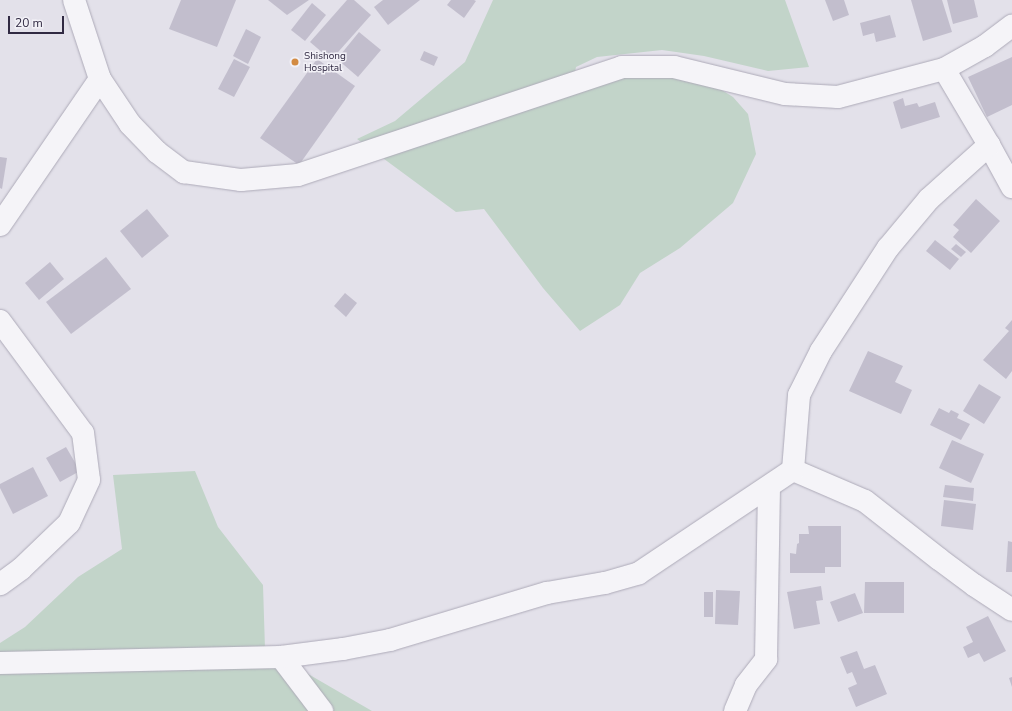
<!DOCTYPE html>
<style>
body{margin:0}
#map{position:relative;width:1012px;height:711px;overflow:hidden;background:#e3e1ea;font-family:"Nunito Sans",sans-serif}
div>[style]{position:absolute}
.green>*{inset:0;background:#c2d4c9}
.building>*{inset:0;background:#c2becd}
.roads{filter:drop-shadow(0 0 1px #adaab8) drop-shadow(0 0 1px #adaab8)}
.minor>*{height:22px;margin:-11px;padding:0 11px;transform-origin:11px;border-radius:11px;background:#f5f4f8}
.dots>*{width:11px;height:11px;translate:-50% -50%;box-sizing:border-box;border:2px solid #f2f1f7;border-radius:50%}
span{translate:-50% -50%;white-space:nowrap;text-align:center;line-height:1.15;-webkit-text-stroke:3px #f2f1f7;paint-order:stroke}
.poi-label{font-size:10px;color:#302942}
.left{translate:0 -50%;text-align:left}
.scale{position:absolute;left:8px;top:16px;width:56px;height:18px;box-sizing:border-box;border:2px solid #302942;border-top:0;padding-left:5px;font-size:12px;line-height:14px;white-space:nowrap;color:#302942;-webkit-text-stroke:3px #f2f1f7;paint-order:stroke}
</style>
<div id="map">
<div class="green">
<i style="clip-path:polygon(493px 0,785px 0,809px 67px,768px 71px,704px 56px,662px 50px,597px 57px,576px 67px,571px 92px,636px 70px,709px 82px,733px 97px,748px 114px,756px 154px,733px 203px,680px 248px,640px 273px,620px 305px,580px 331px,543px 288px,484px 209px,456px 212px,357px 139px,395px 121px,465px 62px)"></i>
<i style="clip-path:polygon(195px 471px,218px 527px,263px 585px,265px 649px,372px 711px,0 711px,0 643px,25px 627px,78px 577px,122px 549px,113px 475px)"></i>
</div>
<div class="building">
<i style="clip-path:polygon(181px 0,236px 0,217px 47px,169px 29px)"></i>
<i style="clip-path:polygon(268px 0,309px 0,287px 15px)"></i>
<i style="clip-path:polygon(347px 0,354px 0,371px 15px,331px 60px,310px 42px)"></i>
<i style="clip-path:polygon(383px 0,420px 0,388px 25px,374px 7px)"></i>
<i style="clip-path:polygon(451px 0,474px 0,476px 1px,464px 18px,447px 5px)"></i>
<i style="clip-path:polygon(825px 0,844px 0,849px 15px,833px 21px)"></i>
<i style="clip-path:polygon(911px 0,942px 0,952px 32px,923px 41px)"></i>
<i style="clip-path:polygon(947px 0,974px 0,978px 17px,953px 24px)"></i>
<i style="clip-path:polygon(312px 3px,326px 15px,305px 41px,291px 30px)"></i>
<i style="clip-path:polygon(890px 15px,896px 37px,876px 42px,874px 33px,863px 36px,860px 23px)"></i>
<i style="clip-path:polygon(246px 29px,261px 37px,248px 64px,233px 56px)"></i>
<i style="clip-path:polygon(359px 32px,381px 50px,358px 77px,337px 59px)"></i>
<i style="clip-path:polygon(424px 51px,438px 57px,434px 66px,420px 60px)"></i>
<i style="clip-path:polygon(1012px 57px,1012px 105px,987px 117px,968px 77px)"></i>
<i style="clip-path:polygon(234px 59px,250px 67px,234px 97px,218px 89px)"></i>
<i style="clip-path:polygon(317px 59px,355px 86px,299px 165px,260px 138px)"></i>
<i style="clip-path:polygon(903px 98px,905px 106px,917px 103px,919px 107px,935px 102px,940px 117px,901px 129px,893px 102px)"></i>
<i style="clip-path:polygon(0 157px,7px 158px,2px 189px,0 188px)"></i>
<i style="clip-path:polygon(976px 199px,1000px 221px,971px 253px,953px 237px,959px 230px,953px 225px)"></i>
<i style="clip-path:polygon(147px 209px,169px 236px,142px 258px,120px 231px)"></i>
<i style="clip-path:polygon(935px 240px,959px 259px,950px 270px,926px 251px)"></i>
<i style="clip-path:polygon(956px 244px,966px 252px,961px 257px,951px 249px)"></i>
<i style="clip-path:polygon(106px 257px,131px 289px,71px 334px,46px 302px)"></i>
<i style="clip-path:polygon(50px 262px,64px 279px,39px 300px,25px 283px)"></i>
<i style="clip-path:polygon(345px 293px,357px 303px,346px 317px,334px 306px)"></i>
<i style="clip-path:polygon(1012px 320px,1012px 371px,1006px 379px,983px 360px,1009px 331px,1005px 328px)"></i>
<i style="clip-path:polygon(868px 351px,903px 366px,895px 382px,912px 390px,901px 414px,849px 391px)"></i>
<i style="clip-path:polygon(979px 384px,1001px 397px,984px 424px,963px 411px)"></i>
<i style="clip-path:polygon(939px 408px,949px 413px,951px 410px,959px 414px,957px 418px,970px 424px,961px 440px,930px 425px)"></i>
<i style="clip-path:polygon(952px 440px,984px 454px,971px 483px,939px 468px)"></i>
<i style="clip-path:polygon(66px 447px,80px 471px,60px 482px,46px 458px)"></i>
<i style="clip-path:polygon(33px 467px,48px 496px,13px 514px,0 488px,0 484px)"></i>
<i style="clip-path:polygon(945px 485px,974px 488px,973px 501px,943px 497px)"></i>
<i style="clip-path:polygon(944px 500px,976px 504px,973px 530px,941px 526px)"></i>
<i style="clip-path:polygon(808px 526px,841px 526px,841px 567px,825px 567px,825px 573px,790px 573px,790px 553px,796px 554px,797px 544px,799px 543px,799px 534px,809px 534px)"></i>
<i style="clip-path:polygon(1008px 541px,1012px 542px,1012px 572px,1006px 572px)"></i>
<i style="clip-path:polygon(865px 582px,904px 582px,904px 613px,864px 613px)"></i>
<i style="clip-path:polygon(821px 586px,823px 600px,816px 601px,820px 624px,794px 629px,787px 592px)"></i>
<i style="clip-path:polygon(716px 590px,740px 591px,738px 625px,715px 624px)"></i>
<i style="clip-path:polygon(704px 592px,713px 592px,713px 617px,704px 617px)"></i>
<i style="clip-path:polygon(855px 593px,863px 613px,838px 622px,830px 602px)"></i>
<i style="clip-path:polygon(988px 616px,1006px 651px,984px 662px,979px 653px,968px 658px,963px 647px,973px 642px,966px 627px)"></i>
<i style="clip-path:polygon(857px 651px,864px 669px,875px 665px,887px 694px,856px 707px,848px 688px,857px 684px,852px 672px,847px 674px,840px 657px)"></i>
<i style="clip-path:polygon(1012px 677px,1012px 687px,1009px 678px)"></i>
</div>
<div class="roads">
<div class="minor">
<i style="left:74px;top:0;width:83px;rotate:71.8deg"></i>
<i style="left:100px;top:79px;width:54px;rotate:56.3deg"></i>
<i style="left:130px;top:124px;width:39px;rotate:46deg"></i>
<i style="left:157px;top:152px;width:34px;rotate:37deg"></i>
<i style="left:184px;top:172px;width:58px;rotate:8deg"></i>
<i style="left:241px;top:180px;width:57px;rotate:-5deg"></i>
<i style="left:298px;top:175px;width:342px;rotate:-18.4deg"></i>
<i style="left:622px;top:67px;width:52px"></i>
<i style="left:674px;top:67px;width:114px;rotate:13.7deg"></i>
<i style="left:785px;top:94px;width:53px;rotate:3.2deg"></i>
<i style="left:838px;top:97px;width:110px;rotate:-14.8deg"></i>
<i style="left:944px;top:69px;width:47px;rotate:-29.3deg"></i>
<i style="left:985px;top:46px;width:34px;rotate:-37deg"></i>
<i style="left:989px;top:145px;width:48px;rotate:61.3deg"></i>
<i style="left:0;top:225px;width:177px;rotate:-55.6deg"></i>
<i style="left:0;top:321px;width:139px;rotate:53.5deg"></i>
<i style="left:83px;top:433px;width:47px;rotate:82.7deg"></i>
<i style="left:89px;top:480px;width:47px;rotate:114.9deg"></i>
<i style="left:69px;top:523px;width:66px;rotate:136.2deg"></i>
<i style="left:21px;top:569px;width:26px;rotate:144deg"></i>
<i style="left:793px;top:470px;width:78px;rotate:23.3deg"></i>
<i style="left:865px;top:501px;width:94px;rotate:38.1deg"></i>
<i style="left:939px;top:559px;width:44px;rotate:36.6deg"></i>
<i style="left:974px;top:585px;width:45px;rotate:33.3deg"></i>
<i style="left:281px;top:657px;width:68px;rotate:52.8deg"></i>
<i style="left:0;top:663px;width:281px;rotate:-1.2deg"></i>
<i style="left:281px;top:657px;width:63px;rotate:-7.4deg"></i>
<i style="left:343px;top:649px;width:48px;rotate:-10.8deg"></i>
<i style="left:390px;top:640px;width:164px;rotate:-16.7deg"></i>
<i style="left:547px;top:593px;width:59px;rotate:-9.8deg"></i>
<i style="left:605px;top:583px;width:35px;rotate:-16deg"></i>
<i style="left:639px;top:573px;width:185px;rotate:-33.8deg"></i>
<i style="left:793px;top:470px;width:75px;rotate:-85.4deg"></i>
<i style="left:799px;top:395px;width:49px;rotate:-63.4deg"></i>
<i style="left:821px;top:351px;width:123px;rotate:-57deg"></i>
<i style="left:888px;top:248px;width:64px;rotate:-50.1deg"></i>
<i style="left:929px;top:199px;width:81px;rotate:-42deg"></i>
<i style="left:989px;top:145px;width:88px;rotate:-120.6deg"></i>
<i style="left:735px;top:711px;width:28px;rotate:-67deg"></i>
<i style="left:746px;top:685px;width:33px;rotate:-52deg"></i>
<i style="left:766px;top:659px;width:171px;rotate:-89deg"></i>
</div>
</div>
<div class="dots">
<i style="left:295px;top:62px;background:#d38b42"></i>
</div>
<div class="poi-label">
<span class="left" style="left:304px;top:62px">Shishong<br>Hospital</span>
</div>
<div class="scale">20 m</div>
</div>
